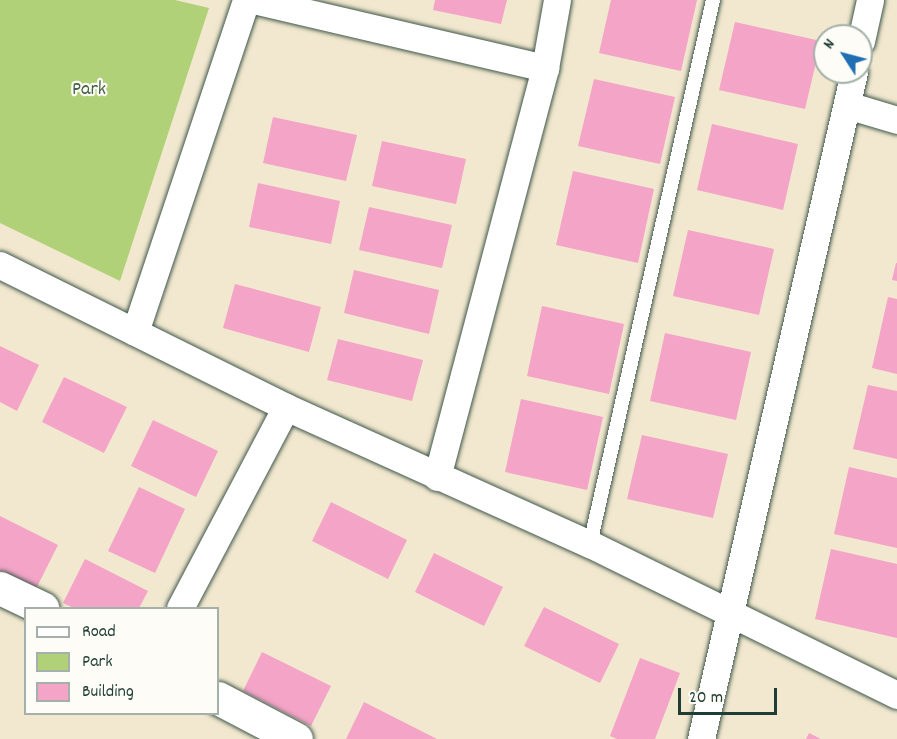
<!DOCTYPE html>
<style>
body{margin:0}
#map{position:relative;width:897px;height:739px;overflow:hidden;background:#f2e8cf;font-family:Dekko,sans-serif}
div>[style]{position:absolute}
.green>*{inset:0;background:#b1d179}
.building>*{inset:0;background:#f3a4c7}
.roads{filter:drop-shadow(0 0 2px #3f574b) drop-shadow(0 0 2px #3f574b)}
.lane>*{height:14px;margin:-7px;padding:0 7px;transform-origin:7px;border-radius:7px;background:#fff}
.street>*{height:27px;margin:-13.5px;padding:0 13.5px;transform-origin:13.5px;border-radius:13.5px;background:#fff}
.secondary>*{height:33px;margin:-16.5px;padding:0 16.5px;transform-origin:16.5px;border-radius:16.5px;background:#fff}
span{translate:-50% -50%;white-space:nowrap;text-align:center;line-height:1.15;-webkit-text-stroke:4.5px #fdfcf7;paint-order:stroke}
.park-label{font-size:20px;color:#446245}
.legend{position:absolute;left:24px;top:607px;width:195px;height:108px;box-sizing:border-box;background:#fdfcf7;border:2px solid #a4b0a9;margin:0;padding:8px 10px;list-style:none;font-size:18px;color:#1f3d34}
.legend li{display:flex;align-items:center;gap:12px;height:30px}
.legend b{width:30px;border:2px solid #a4b0a9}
.north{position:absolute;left:813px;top:24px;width:60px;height:60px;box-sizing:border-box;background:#fdfcf7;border:2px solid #a4b0a9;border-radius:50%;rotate:306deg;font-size:16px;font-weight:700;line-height:24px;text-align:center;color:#1f3d34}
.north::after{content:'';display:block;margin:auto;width:21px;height:27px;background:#1f6fb2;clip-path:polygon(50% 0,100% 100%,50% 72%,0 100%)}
.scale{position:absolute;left:678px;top:688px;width:99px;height:27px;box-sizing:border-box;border:3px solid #1f3d34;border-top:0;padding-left:8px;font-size:18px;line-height:21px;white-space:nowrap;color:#1f3d34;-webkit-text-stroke:4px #fdfcf7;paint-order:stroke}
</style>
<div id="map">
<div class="green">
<i style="clip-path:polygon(0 0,175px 0,209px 8px,120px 281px,0 223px)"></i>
</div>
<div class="building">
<i style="clip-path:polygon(435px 0,507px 0,501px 24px,433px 10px)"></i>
<i style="clip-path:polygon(611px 0,697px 0,681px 71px,599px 53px)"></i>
<i style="clip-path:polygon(735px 22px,821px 41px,805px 109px,719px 90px)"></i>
<i style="clip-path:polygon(594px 79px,675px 97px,660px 164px,578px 146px)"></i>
<i style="clip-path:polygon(273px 117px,357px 135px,346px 181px,263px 163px)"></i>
<i style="clip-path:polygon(712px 124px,798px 144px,783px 210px,697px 190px)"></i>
<i style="clip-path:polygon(382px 141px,466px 159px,456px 204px,372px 186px)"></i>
<i style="clip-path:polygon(573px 171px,654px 189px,638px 263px,556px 245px)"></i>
<i style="clip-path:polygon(258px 183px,340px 201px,331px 244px,249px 227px)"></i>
<i style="clip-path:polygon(369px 207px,452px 225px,442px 268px,359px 250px)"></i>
<i style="clip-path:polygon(688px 230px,774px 249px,759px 315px,673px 296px)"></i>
<i style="clip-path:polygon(896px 263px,897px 263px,897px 281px,892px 280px)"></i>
<i style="clip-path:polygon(354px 270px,439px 290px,429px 334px,344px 313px)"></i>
<i style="clip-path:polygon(235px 284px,321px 307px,309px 352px,223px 328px)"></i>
<i style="clip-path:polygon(888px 297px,897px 299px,897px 374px,872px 368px)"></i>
<i style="clip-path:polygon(542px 306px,624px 324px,609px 394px,527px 376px)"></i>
<i style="clip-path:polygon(665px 333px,751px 352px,736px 420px,650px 401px)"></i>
<i style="clip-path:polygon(338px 339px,423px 360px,412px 401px,327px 380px)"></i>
<i style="clip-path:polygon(0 346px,39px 365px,17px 411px,0 402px)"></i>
<i style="clip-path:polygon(64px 377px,127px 407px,104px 453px,42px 422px)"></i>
<i style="clip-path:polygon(868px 385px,897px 391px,897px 459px,853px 449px)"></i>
<i style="clip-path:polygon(521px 399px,603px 417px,587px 490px,505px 472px)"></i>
<i style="clip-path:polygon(153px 420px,218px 451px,196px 497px,131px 466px)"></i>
<i style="clip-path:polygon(642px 435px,728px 454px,713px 518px,627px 499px)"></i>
<i style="clip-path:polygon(849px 467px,897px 478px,897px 548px,834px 534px)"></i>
<i style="clip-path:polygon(139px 487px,185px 509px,155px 573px,108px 551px)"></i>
<i style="clip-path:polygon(331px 502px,407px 540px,388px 579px,312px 541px)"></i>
<i style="clip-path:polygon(0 516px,58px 545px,36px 589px,0 571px)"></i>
<i style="clip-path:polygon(831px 549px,897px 564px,897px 638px,815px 619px)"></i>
<i style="clip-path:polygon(434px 553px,503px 587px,484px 626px,415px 592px)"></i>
<i style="clip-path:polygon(85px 559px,148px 591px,139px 608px,74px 608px,63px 603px)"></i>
<i style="clip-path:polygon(544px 607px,619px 644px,600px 683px,524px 646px)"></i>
<i style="clip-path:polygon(262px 652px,331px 686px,311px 726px,243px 691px)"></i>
<i style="clip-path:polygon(640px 658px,680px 673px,655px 739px,617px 739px,610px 736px)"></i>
<i style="clip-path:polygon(364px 702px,437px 739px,346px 739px)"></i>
<i style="clip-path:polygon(809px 733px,821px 739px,806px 739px)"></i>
</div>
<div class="roads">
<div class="lane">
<i style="left:590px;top:544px;width:558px;rotate:-77.26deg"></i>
</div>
<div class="street">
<i style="left:253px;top:0;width:300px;rotate:13.1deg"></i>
<i style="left:861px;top:41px;width:42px;rotate:-77.6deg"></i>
<i style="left:847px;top:105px;width:52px;rotate:16.7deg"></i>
<i style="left:0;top:265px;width:319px;rotate:26.4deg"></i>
<i style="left:286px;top:407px;width:333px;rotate:24.3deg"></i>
<i style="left:590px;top:544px;width:342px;rotate:26.2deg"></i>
<i style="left:135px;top:332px;width:350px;rotate:-71.5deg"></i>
<i style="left:437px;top:477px;width:423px;rotate:-75.2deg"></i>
<i style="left:545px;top:68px;width:69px;rotate:-80deg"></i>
<i style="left:180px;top:608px;width:227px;rotate:-62.2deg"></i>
<i style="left:701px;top:739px;width:684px;rotate:-77.08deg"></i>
</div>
<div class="secondary">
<i style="left:0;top:588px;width:47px;rotate:25.5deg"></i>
<i style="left:218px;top:698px;width:88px;rotate:27.7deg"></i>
</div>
</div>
<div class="park-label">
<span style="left:89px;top:90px">Park</span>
</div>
<ul class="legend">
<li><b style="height:8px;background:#fff"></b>Road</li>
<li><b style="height:16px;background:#b1d179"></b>Park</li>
<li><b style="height:16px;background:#f3a4c7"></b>Building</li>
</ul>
<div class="north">N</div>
<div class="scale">20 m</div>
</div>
